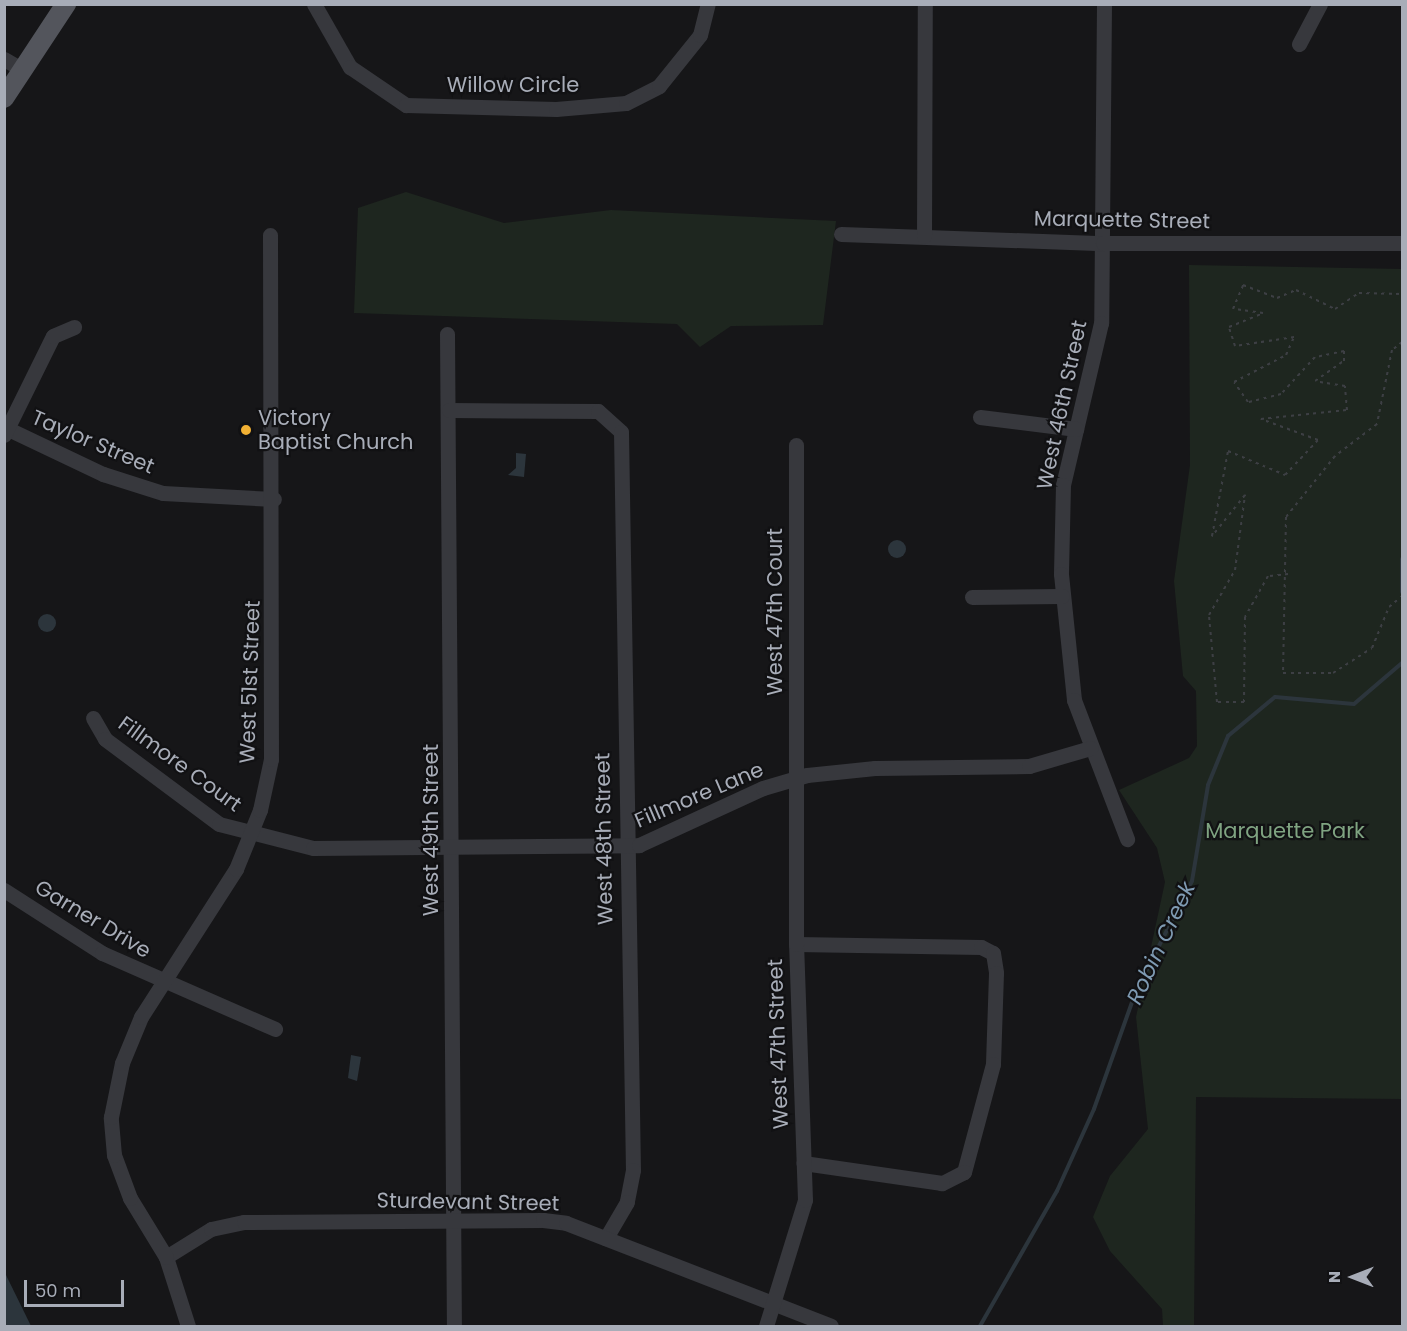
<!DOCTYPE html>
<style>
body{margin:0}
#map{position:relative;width:1407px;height:1331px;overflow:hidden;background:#161618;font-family:Poppins,sans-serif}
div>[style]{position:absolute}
.green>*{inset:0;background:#1e261f}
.water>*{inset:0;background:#2c353c}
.round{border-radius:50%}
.stream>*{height:4px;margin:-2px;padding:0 2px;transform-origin:2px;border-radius:2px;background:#2c353c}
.path>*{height:2px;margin-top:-1px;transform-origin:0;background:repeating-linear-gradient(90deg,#3d3f44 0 3px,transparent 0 7.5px)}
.minor>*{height:15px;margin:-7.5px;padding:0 7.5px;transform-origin:7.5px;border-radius:7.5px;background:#37383d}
.major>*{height:20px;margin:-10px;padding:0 10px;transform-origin:10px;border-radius:10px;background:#53555c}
.dots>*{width:16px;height:16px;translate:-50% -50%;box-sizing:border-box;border:3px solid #111113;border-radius:50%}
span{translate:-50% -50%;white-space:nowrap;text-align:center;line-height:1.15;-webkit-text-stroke:4.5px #111113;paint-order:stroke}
.street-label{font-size:21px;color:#a8adb8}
.poi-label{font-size:21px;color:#a8adb8}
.left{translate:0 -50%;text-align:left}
.park-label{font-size:21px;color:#7fa381}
.water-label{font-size:22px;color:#7f9bb3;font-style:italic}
.frame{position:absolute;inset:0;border:6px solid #a8adb8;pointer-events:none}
.north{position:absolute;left:1323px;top:1247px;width:60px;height:60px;-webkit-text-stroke:4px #111113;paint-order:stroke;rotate:270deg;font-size:16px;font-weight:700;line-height:24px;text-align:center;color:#a8adb8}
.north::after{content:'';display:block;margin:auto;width:21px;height:27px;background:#a8adb8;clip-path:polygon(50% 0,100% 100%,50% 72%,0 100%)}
.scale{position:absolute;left:24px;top:1280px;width:100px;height:27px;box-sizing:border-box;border:3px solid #a8adb8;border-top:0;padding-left:8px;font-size:18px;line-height:21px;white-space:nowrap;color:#a8adb8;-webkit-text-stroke:4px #111113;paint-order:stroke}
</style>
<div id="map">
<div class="green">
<i style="clip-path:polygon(406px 192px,504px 223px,611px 210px,836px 221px,823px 325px,731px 326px,700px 347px,677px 324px,354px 313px,358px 208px)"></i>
<i style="clip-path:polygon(1189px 265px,1402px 269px,1402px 1099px,1196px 1097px,1194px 1326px,1163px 1326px,1162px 1309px,1110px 1251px,1093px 1217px,1110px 1176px,1148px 1129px,1136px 1017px,1165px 882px,1157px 848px,1119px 790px,1189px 758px,1197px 746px,1196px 691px,1183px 676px,1174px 581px,1190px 465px)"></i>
</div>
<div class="water">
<i style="clip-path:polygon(516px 453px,526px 454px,524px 477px,508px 475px,516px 468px)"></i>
<i class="round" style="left:888px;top:540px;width:18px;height:18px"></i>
<i class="round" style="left:38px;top:614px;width:18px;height:18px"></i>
<i style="clip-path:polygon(351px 1055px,361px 1057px,357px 1081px,348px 1078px)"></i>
<i style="clip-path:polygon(5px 1273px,31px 1326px,5px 1326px)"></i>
</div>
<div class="stream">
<i style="left:1402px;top:559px;width:33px;rotate:90deg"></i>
<i style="left:980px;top:1326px;width:155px;rotate:-60.3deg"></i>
<i style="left:1057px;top:1191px;width:90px;rotate:-65.7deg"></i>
<i style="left:1094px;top:1109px;width:125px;rotate:-70.4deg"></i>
<i style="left:1136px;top:991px;width:123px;rotate:-63deg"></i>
<i style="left:1192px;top:881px;width:97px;rotate:-80.5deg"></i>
<i style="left:1208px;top:785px;width:53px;rotate:-67.8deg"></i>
<i style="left:1228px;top:736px;width:61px;rotate:-39.7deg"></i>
<i style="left:1275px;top:697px;width:79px;rotate:5.1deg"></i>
<i style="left:1354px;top:704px;width:63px;rotate:-40.5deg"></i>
</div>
<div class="path">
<i style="left:1402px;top:342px;width:13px;rotate:141deg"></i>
<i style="left:1392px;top:350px;width:76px;rotate:101.5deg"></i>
<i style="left:1377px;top:424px;width:53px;rotate:142.7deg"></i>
<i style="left:1335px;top:456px;width:78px;rotate:128.8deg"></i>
<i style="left:1286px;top:517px;width:156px;rotate:91.1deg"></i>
<i style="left:1283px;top:673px;width:50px"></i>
<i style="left:1333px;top:673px;width:46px;rotate:-32.7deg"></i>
<i style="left:1372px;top:648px;width:44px;rotate:-67.5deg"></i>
<i style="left:1389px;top:607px;width:17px;rotate:-40deg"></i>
<i style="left:1288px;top:574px;width:20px;rotate:174deg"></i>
<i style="left:1268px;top:576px;width:47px;rotate:119.3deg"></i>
<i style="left:1245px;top:617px;width:85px;rotate:90.7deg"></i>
<i style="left:1244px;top:702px;width:27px;rotate:180deg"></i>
<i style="left:1217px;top:702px;width:87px;rotate:-95.3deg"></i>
<i style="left:1209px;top:615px;width:52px;rotate:-60deg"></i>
<i style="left:1235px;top:570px;width:76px;rotate:-82.4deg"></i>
<i style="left:1245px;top:495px;width:53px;rotate:128.8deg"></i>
<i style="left:1212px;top:536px;width:86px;rotate:-79.3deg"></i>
<i style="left:1228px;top:451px;width:62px;rotate:22.8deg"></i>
<i style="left:1285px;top:475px;width:48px;rotate:-46.7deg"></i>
<i style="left:1318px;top:440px;width:61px;rotate:-159.8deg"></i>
<i style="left:1261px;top:419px;width:86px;rotate:-6deg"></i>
<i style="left:1347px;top:410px;width:24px;rotate:-95deg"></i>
<i style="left:1345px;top:386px;width:30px;rotate:-171deg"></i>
<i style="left:1315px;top:381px;width:35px;rotate:-35deg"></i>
<i style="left:1344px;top:361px;width:10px;rotate:-90deg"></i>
<i style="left:1344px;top:351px;width:30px;rotate:168deg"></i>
<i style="left:1315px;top:357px;width:50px;rotate:132.6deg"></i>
<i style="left:1281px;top:394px;width:34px;rotate:166deg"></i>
<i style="left:1248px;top:402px;width:24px;rotate:-125deg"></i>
<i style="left:1234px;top:382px;width:59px;rotate:-27.4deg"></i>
<i style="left:1286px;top:355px;width:20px;rotate:-66deg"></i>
<i style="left:1294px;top:337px;width:60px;rotate:171.3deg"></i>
<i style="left:1235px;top:346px;width:20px;rotate:-108deg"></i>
<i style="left:1229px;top:327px;width:37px;rotate:-22deg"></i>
<i style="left:1263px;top:313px;width:30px;rotate:-172deg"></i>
<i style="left:1233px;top:309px;width:26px;rotate:-67deg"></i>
<i style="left:1243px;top:285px;width:36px;rotate:21deg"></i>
<i style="left:1277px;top:298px;width:21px;rotate:-23deg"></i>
<i style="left:1296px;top:290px;width:43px;rotate:26deg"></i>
<i style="left:1335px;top:309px;width:29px;rotate:-34deg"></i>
<i style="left:1359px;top:293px;width:43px;rotate:1.3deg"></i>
</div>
<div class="minor">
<i style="left:314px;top:4px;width:73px;rotate:60.3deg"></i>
<i style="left:350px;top:67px;width:68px;rotate:34.2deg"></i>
<i style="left:406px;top:105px;width:150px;rotate:1.5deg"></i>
<i style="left:556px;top:109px;width:70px;rotate:-4.9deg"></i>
<i style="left:626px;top:103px;width:37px;rotate:-27deg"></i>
<i style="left:659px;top:86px;width:65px;rotate:-51.2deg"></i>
<i style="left:700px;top:35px;width:32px;rotate:-76deg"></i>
<i style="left:1104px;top:4px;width:319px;rotate:90.5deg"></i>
<i style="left:1101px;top:323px;width:166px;rotate:103.2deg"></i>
<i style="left:1063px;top:485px;width:89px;rotate:91.3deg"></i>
<i style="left:1061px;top:574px;width:127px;rotate:84.1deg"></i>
<i style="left:1074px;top:700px;width:149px;rotate:69.1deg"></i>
<i style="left:1299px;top:44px;width:45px;rotate:-62.3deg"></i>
<i style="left:4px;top:59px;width:20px;rotate:30deg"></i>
<i style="left:841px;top:234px;width:262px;rotate:2deg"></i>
<i style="left:1103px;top:243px;width:299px"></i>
<i style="left:924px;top:236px;width:232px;rotate:-89.8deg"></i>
<i style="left:447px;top:334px;width:992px;rotate:89.6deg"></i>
<i style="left:449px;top:410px;width:149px;rotate:0.4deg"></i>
<i style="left:598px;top:411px;width:31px;rotate:42deg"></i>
<i style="left:621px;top:432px;width:738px;rotate:89.07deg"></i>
<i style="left:633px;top:1170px;width:33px;rotate:101deg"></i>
<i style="left:627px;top:1202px;width:42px;rotate:120.3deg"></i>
<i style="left:980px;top:417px;width:97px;rotate:7.1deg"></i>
<i style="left:4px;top:427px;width:110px;rotate:25.4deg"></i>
<i style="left:103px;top:474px;width:63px;rotate:17.6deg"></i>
<i style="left:163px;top:493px;width:111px;rotate:3.1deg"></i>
<i style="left:4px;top:435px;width:110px;rotate:-63.7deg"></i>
<i style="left:53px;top:336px;width:23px;rotate:-23deg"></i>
<i style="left:972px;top:597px;width:90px;rotate:-0.6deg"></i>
<i style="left:93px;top:718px;width:24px;rotate:60deg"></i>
<i style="left:105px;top:739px;width:142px;rotate:36.7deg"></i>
<i style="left:219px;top:824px;width:97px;rotate:14.3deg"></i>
<i style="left:313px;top:848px;width:326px;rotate:-0.5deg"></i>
<i style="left:639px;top:845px;width:136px;rotate:-24.7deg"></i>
<i style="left:763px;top:788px;width:46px;rotate:-16.5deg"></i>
<i style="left:807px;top:775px;width:68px;rotate:-5.9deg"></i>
<i style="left:875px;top:768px;width:154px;rotate:-0.7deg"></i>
<i style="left:1029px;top:766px;width:64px;rotate:-16.4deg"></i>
<i style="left:4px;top:890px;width:117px;rotate:32.7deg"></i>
<i style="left:102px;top:953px;width:189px;rotate:23.7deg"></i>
<i style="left:796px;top:944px;width:185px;rotate:0.9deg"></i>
<i style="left:981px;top:947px;width:13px;rotate:27deg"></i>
<i style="left:993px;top:953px;width:20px;rotate:81deg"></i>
<i style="left:996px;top:973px;width:91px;rotate:91.9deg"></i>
<i style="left:993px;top:1064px;width:112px;rotate:105deg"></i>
<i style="left:964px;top:1172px;width:25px;rotate:153deg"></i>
<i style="left:942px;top:1183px;width:140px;rotate:-171.8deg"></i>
<i style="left:166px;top:1257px;width:53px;rotate:-31.9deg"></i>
<i style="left:211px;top:1229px;width:34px;rotate:-12deg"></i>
<i style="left:244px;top:1222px;width:299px;rotate:-0.4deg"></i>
<i style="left:543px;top:1220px;width:23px;rotate:7deg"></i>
<i style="left:566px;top:1223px;width:284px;rotate:21.2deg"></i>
<i style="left:188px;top:1326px;width:72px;rotate:-107.7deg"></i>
<i style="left:166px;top:1257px;width:69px;rotate:-121.4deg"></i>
<i style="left:130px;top:1198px;width:46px;rotate:-110.4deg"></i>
<i style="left:114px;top:1155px;width:38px;rotate:-95deg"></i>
<i style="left:111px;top:1117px;width:55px;rotate:-78.5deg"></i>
<i style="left:122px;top:1063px;width:50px;rotate:-67.6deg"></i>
<i style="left:141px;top:1017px;width:176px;rotate:-57.3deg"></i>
<i style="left:236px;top:869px;width:64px;rotate:-67.9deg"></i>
<i style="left:260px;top:810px;width:52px;rotate:-77.8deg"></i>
<i style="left:271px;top:759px;width:524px;rotate:-90.11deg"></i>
<i style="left:766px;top:1326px;width:132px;rotate:-72.8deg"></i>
<i style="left:805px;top:1200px;width:256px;rotate:-92deg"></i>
<i style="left:796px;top:944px;width:499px;rotate:-90deg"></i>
</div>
<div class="major">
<i style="left:4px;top:98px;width:113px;rotate:-56.6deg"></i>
</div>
<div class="dots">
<i style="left:246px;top:430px;background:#f2b134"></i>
</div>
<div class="street-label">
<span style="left:513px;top:85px">Willow Circle</span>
<span style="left:1122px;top:220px;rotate:1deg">Marquette Street</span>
<span style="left:1062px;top:405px;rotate:-78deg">West 46th Street</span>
<span style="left:93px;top:442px;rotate:23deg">Taylor Street</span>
<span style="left:775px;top:612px;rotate:-90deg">West 47th Court</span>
<span style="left:250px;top:682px;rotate:-88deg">West 51st Street</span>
<span style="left:180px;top:764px;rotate:36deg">Fillmore Court</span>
<span style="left:699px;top:795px;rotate:-23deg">Fillmore Lane</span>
<span style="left:431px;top:830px;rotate:-90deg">West 49th Street</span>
<span style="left:604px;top:839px;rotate:-91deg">West 48th Street</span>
<span style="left:93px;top:919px;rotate:31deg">Garner Drive</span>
<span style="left:778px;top:1044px;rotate:-92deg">West 47th Street</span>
<span style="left:468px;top:1202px;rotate:1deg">Sturdevant Street</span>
</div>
<div class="poi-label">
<span class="left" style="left:258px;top:430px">Victory<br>Baptist Church</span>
</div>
<div class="park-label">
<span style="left:1285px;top:831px">Marquette Park</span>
</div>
<div class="water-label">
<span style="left:1161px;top:943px;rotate:-65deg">Robin Creek</span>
</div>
<div class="frame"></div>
<div class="north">N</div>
<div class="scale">50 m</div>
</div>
